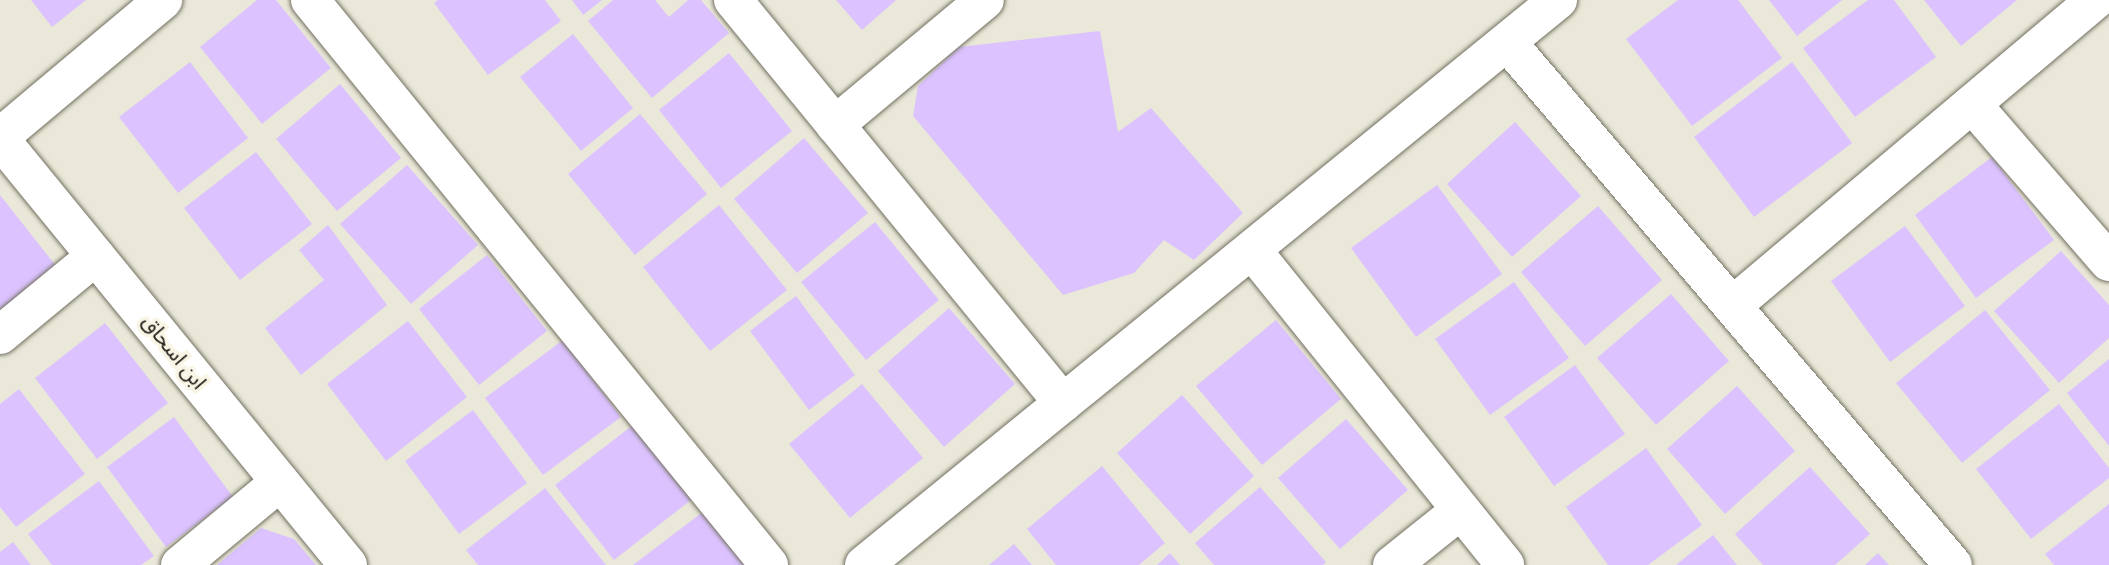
<!DOCTYPE html>
<meta charset="utf-8">
<style>
body{margin:0}
#map{position:relative;width:2109px;height:565px;overflow:hidden;background:#eae8d8;font-family:"Roboto Serif","Noto Sans Arabic",serif}
div>[style]{position:absolute}
.building>*{inset:0;background:#dcc3ff}
.roads{filter:drop-shadow(0 0 2px #737162) drop-shadow(0 0 2px #737162)}
.minor>*{height:38px;margin:-19px;padding:0 19px;transform-origin:19px;border-radius:19px;background:#fff}
span{translate:-50% -50%;white-space:nowrap;text-align:center;line-height:1.15;-webkit-text-stroke:7px #f8f5e5;paint-order:stroke}
.street-label{font-size:21px;color:#1b1a14}
</style>
<div id="map">
<div class="building">
<i style="clip-path:polygon(31px 0,86px 0,52px 27px)"></i>
<i style="clip-path:polygon(257px 0,276px 0,331px 68px,262px 124px,200px 47px)"></i>
<i style="clip-path:polygon(438px 0,545px 0,561px 21px,488px 75px,434px 3px)"></i>
<i style="clip-path:polygon(572px 0,602px 0,583px 15px)"></i>
<i style="clip-path:polygon(613px 0,655px 0,669px 17px,688px 0,701px 0,729px 33px,652px 98px,588px 21px)"></i>
<i style="clip-path:polygon(836px 0,896px 0,862px 30px)"></i>
<i style="clip-path:polygon(1678px 0,1738px 0,1782px 58px,1692px 126px,1626px 39px)"></i>
<i style="clip-path:polygon(1769px 0,1842px 0,1797px 36px)"></i>
<i style="clip-path:polygon(1868px 0,1894px 0,1936px 57px,1855px 117px,1803px 48px)"></i>
<i style="clip-path:polygon(1924px 0,2017px 0,1961px 46px)"></i>
<i style="clip-path:polygon(1100px 31px,1118px 132px,1151px 108px,1243px 213px,1194px 260px,1164px 240px,1134px 273px,1063px 295px,913px 116px,918px 86px,959px 47px)"></i>
<i style="clip-path:polygon(573px 34px,633px 108px,581px 151px,520px 77px)"></i>
<i style="clip-path:polygon(729px 53px,792px 131px,721px 188px,659px 110px)"></i>
<i style="clip-path:polygon(190px 62px,248px 138px,178px 193px,119px 117px)"></i>
<i style="clip-path:polygon(1792px 62px,1852px 143px,1754px 217px,1694px 137px)"></i>
<i style="clip-path:polygon(340px 84px,401px 158px,337px 211px,276px 139px)"></i>
<i style="clip-path:polygon(640px 114px,707px 194px,635px 255px,568px 174px)"></i>
<i style="clip-path:polygon(1515px 122px,1581px 196px,1512px 257px,1447px 184px)"></i>
<i style="clip-path:polygon(804px 138px,868px 213px,797px 273px,734px 199px)"></i>
<i style="clip-path:polygon(256px 152px,312px 224px,240px 280px,184px 208px)"></i>
<i style="clip-path:polygon(1992px 157px,2054px 240px,1976px 298px,1915px 215px)"></i>
<i style="clip-path:polygon(407px 165px,478px 245px,411px 304px,340px 224px)"></i>
<i style="clip-path:polygon(1437px 185px,1502px 274px,1416px 337px,1351px 248px)"></i>
<i style="clip-path:polygon(0 195px,56px 266px,0 311px)"></i>
<i style="clip-path:polygon(719px 205px,787px 290px,710px 351px,643px 267px)"></i>
<i style="clip-path:polygon(1598px 206px,1662px 280px,1585px 346px,1521px 272px)"></i>
<i style="clip-path:polygon(875px 222px,939px 300px,866px 360px,801px 282px)"></i>
<i style="clip-path:polygon(328px 225px,387px 305px,301px 375px,265px 328px,324px 280px,299px 250px)"></i>
<i style="clip-path:polygon(1905px 226px,1965px 306px,1890px 362px,1831px 281px)"></i>
<i style="clip-path:polygon(2061px 251px,2109px 305px,2109px 338px,2059px 383px,1994px 311px)"></i>
<i style="clip-path:polygon(487px 255px,547px 331px,479px 385px,419px 309px)"></i>
<i style="clip-path:polygon(1514px 282px,1569px 358px,1490px 415px,1435px 339px)"></i>
<i style="clip-path:polygon(1671px 294px,1729px 361px,1656px 425px,1597px 358px)"></i>
<i style="clip-path:polygon(796px 296px,855px 375px,809px 410px,750px 331px)"></i>
<i style="clip-path:polygon(949px 308px,1015px 384px,944px 447px,878px 371px)"></i>
<i style="clip-path:polygon(1985px 310px,2050px 390px,1962px 463px,1896px 383px)"></i>
<i style="clip-path:polygon(1276px 320px,1341px 399px,1262px 465px,1196px 386px)"></i>
<i style="clip-path:polygon(408px 321px,467px 397px,386px 461px,327px 384px)"></i>
<i style="clip-path:polygon(105px 323px,168px 403px,97px 459px,35px 378px)"></i>
<i style="clip-path:polygon(563px 340px,621px 417px,543px 475px,485px 398px)"></i>
<i style="clip-path:polygon(2109px 359px,2109px 446px,2067px 393px)"></i>
<i style="clip-path:polygon(1575px 365px,1625px 434px,1554px 486px,1504px 417px)"></i>
<i style="clip-path:polygon(862px 384px,923px 458px,850px 518px,789px 444px)"></i>
<i style="clip-path:polygon(1737px 386px,1795px 451px,1725px 514px,1667px 449px)"></i>
<i style="clip-path:polygon(19px 389px,85px 474px,16px 527px,0 507px,0 404px)"></i>
<i style="clip-path:polygon(1182px 395px,1254px 476px,1190px 534px,1117px 453px)"></i>
<i style="clip-path:polygon(2059px 404px,2109px 468px,2109px 478px,2031px 539px,1976px 469px)"></i>
<i style="clip-path:polygon(473px 410px,527px 483px,459px 534px,405px 461px)"></i>
<i style="clip-path:polygon(174px 417px,233px 497px,166px 547px,107px 467px)"></i>
<i style="clip-path:polygon(1346px 419px,1408px 490px,1340px 549px,1278px 478px)"></i>
<i style="clip-path:polygon(633px 425px,691px 500px,614px 560px,555px 485px)"></i>
<i style="clip-path:polygon(1646px 448px,1702px 525px,1648px 565px,1608px 565px,1566px 507px)"></i>
<i style="clip-path:polygon(1102px 466px,1165px 543px,1139px 565px,1056px 565px,1027px 529px)"></i>
<i style="clip-path:polygon(1810px 467px,1870px 534px,1835px 565px,1763px 565px,1735px 534px)"></i>
<i style="clip-path:polygon(99px 481px,154px 556px,141px 565px,52px 565px,28px 534px)"></i>
<i style="clip-path:polygon(1260px 487px,1326px 562px,1323px 565px,1214px 565px,1195px 543px)"></i>
<i style="clip-path:polygon(545px 488px,606px 565px,478px 565px,466px 550px)"></i>
<i style="clip-path:polygon(2109px 504px,2109px 565px,2054px 565px,2045px 554px)"></i>
<i style="clip-path:polygon(704px 511px,746px 565px,633px 565px)"></i>
<i style="clip-path:polygon(261px 528px,294px 539px,316px 565px,217px 565px)"></i>
<i style="clip-path:polygon(1713px 535px,1737px 565px,1676px 565px)"></i>
<i style="clip-path:polygon(13px 542px,31px 565px,0 565px,0 552px)"></i>
<i style="clip-path:polygon(1014px 544px,1032px 565px,989px 565px)"></i>
<i style="clip-path:polygon(1170px 553px,1180px 565px,1157px 565px)"></i>
<i style="clip-path:polygon(1878px 553px,1889px 565px,1865px 565px)"></i>
</div>
<div class="roads">
<div class="minor">
<i style="left:310px;top:0;width:728px;rotate:50.91deg"></i>
<i style="left:733px;top:0;width:521px;rotate:50.69deg"></i>
<i style="left:1507px;top:42px;width:687px;rotate:49.54deg"></i>
<i style="left:1972px;top:104px;width:209px;rotate:49.1deg"></i>
<i style="left:835px;top:125px;width:195px;rotate:-39.8deg"></i>
<i style="left:0;top:137px;width:213px;rotate:-40deg"></i>
<i style="left:0;top:139px;width:550px;rotate:50.75deg"></i>
<i style="left:1252px;top:250px;width:404px;rotate:51.2deg"></i>
<i style="left:1732px;top:306px;width:476px;rotate:-40.1deg"></i>
<i style="left:0;top:335px;width:124px;rotate:-39.5deg"></i>
<i style="left:180px;top:565px;width:130px;rotate:-39.7deg"></i>
<i style="left:864px;top:565px;width:895px;rotate:-39.15deg"></i>
<i style="left:1392px;top:565px;width:88px;rotate:-38.6deg"></i>
</div>
</div>
<div class="street-label">
<span style="left:174px;top:352px;rotate:51deg">ابن اسحاق</span>
</div>
</div>
